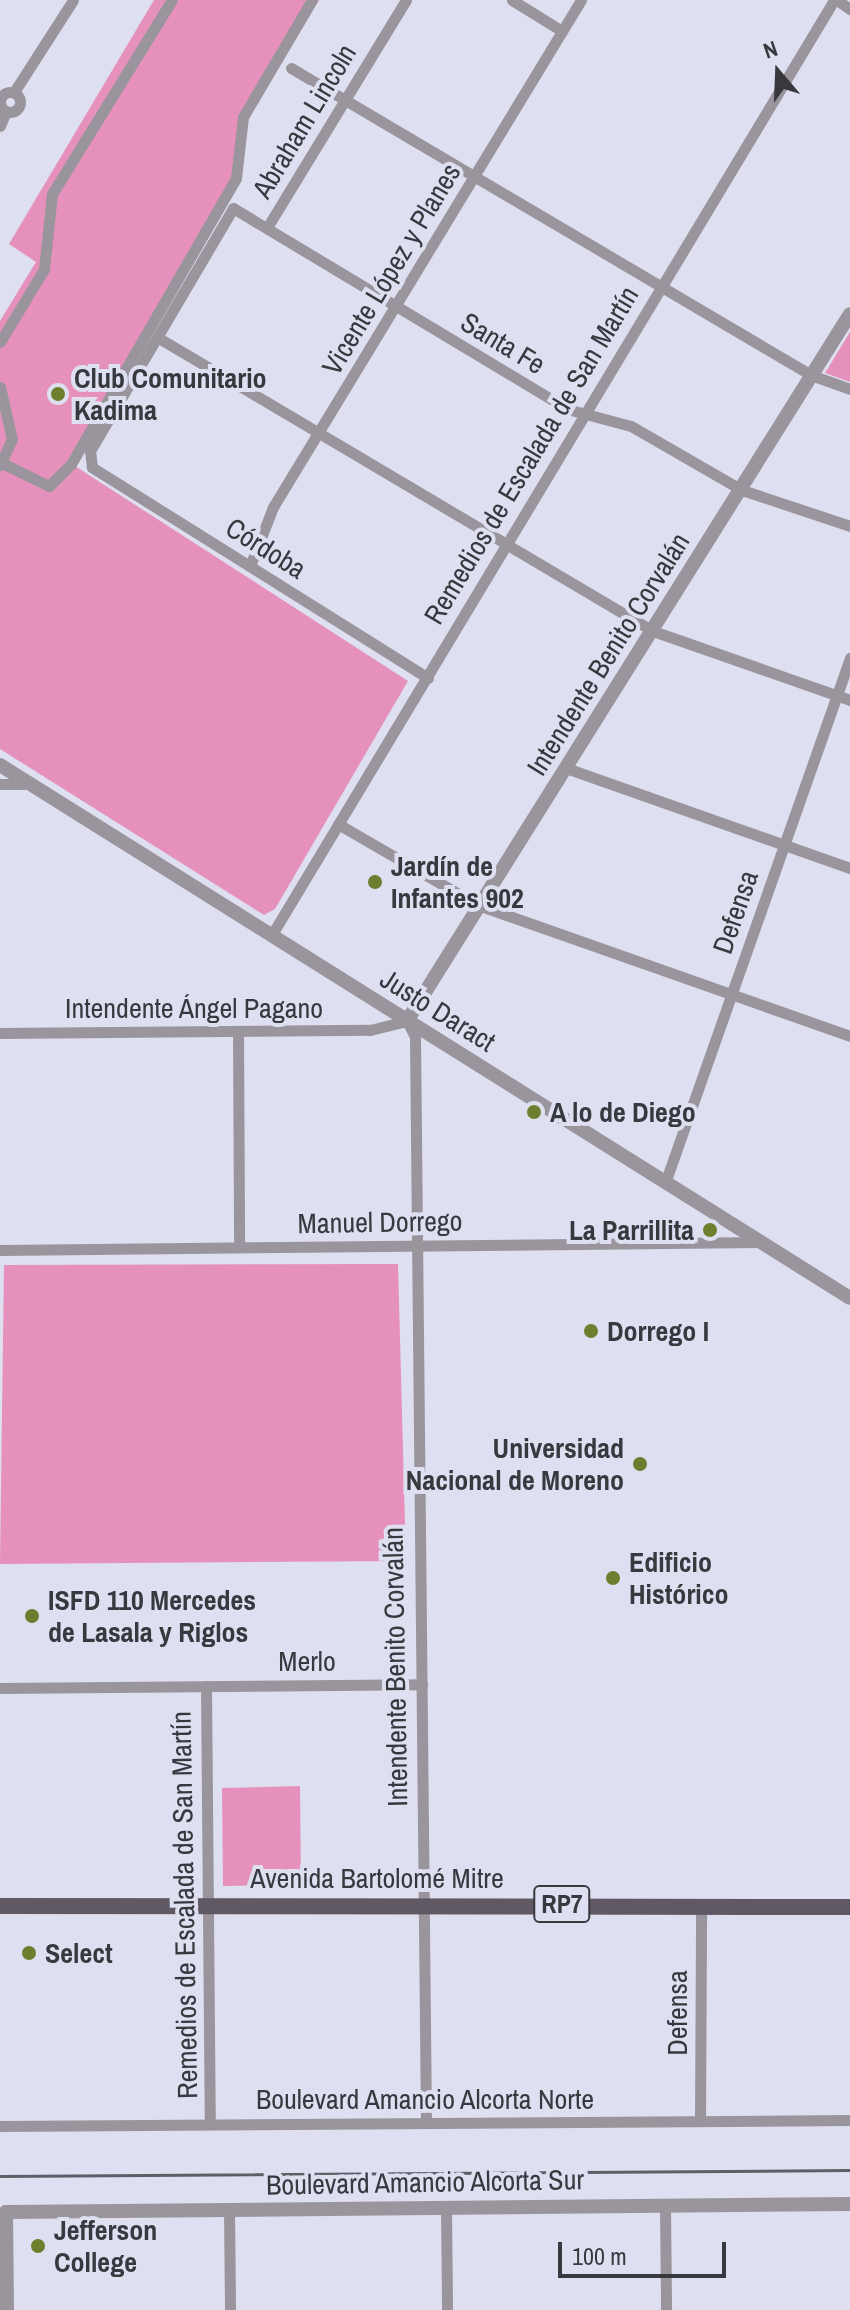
<!DOCTYPE html>
<meta charset="utf-8">
<style>
body{margin:0}
#map{position:relative;width:850px;height:2310px;overflow:hidden;background:#dedff1;font-family:"Archivo Narrow",sans-serif}
div>[style]{position:absolute}
.green>*{inset:0;background:#e691bb}
.minor>*{height:11px;margin:-5.5px;padding:0 5.5px;transform-origin:5.5px;border-radius:5.5px;background:#9a959c}
.minor>.ring{margin:-5.5px;padding:0;box-sizing:content-box;background:none;border:11px solid #9a959c;border-radius:50%}
.tertiary>*{height:14px;margin:-7px;padding:0 7px;transform-origin:7px;border-radius:7px;background:#9a959c}
.primary>*{height:16px;margin:-8px;padding:0 8px;transform-origin:8px;border-radius:8px;background:#605863}
.rail>*{height:3px;margin:-1.5px;padding:0 1.5px;transform-origin:1.5px;border-radius:1.5px;background:#5e5e67}
.dots>*{width:22px;height:22px;translate:-50% -50%;box-sizing:border-box;border:4px solid #dedff1;border-radius:50%}
span{translate:-50% -50%;white-space:nowrap;text-align:center;line-height:1.15;-webkit-text-stroke:8px #dedff1;paint-order:stroke}
.shield-label span{padding:2px 6px;background:#dedff1;border:2px solid;border-radius:6px;-webkit-text-stroke-width:0}
.shield-label{font-size:26px;color:#38383f;font-weight:700}
.street-label{font-size:28px;color:#38383f}
.poi-label{font-size:28px;color:#38383f;font-weight:700}
.left{translate:0 -50%;text-align:left}
.right{translate:-100% -50%;text-align:right}
.north{position:absolute;left:738px;top:32px;width:80px;height:80px;-webkit-text-stroke:6px #dedff1;paint-order:stroke;rotate:341deg;font-size:22px;font-weight:700;line-height:32px;text-align:center;color:#38383f}
.north::after{content:'';display:block;margin:auto;width:28px;height:36px;background:#38383f;clip-path:polygon(50% 0,100% 100%,50% 72%,0 100%)}
.scale{position:absolute;left:558px;top:2242px;width:168px;height:36px;box-sizing:border-box;border:4px solid #38383f;border-top:0;padding-left:10px;font-size:24px;line-height:28px;white-space:nowrap;color:#38383f;-webkit-text-stroke:6px #dedff1;paint-order:stroke}
</style>
<div id="map">
<div class="green">
<i style="clip-path:polygon(154px 0,319px 0,243px 127px,239px 183px,75px 466px,408px 681px,275px 909px,264px 915px,0 749px,0 321px,36px 262px,9px 244px)"></i>
<i style="clip-path:polygon(850px 332px,850px 382px,825px 373px)"></i>
<i style="clip-path:polygon(398px 1264px,406px 1561px,0 1564px,4px 1265px)"></i>
<i style="clip-path:polygon(300px 1786px,301px 1885px,223px 1886px,222px 1788px)"></i>
</div>
<div class="minor">
<i style="left:512px;top:0;width:59px;rotate:31.8deg"></i>
<i style="left:837px;top:0;width:16px;rotate:35deg"></i>
<i style="left:291px;top:68px;width:604px;rotate:30.56deg"></i>
<i style="left:811px;top:375px;width:41px;rotate:19.7deg"></i>
<i class="ring" style="left:0;top:92px;width:9px;height:9px"></i>
<i style="left:14px;top:92px;width:109px;rotate:-57.3deg"></i>
<i style="left:0;top:126px;width:16px;rotate:-68deg"></i>
<i style="left:268px;top:226px;width:265px;rotate:-58.6deg"></i>
<i style="left:157px;top:337px;width:577px;rotate:30.66deg"></i>
<i style="left:653px;top:631px;width:209px;rotate:19.3deg"></i>
<i style="left:0;top:342px;width:85px;rotate:-58.9deg"></i>
<i style="left:44px;top:269px;width:75px;rotate:-83.9deg"></i>
<i style="left:52px;top:194px;width:228px;rotate:-58.3deg"></i>
<i style="left:0;top:387px;width:53px;rotate:77deg"></i>
<i style="left:12px;top:439px;width:29px;rotate:115deg"></i>
<i style="left:2px;top:463px;width:52px;rotate:26.1deg"></i>
<i style="left:49px;top:486px;width:31px;rotate:-45deg"></i>
<i style="left:71px;top:464px;width:330px;rotate:-60deg"></i>
<i style="left:236px;top:178px;width:61px;rotate:-83.5deg"></i>
<i style="left:243px;top:117px;width:136px;rotate:-59.5deg"></i>
<i style="left:250px;top:566px;width:63px;rotate:-68.7deg"></i>
<i style="left:273px;top:507px;width:593px;rotate:-58.72deg"></i>
<i style="left:428px;top:678px;width:397px;rotate:-147.9deg"></i>
<i style="left:92px;top:467px;width:16px;rotate:-97deg"></i>
<i style="left:90px;top:451px;width:282px;rotate:-59.5deg"></i>
<i style="left:233px;top:208px;width:390px;rotate:31deg"></i>
<i style="left:567px;top:409px;width:66px;rotate:14.9deg"></i>
<i style="left:631px;top:426px;width:128px;rotate:30deg"></i>
<i style="left:742px;top:490px;width:114px;rotate:18.4deg"></i>
<i style="left:566px;top:768px;width:301px;rotate:19.4deg"></i>
<i style="left:0;top:784px;width:30px"></i>
<i style="left:338px;top:824px;width:162px;rotate:30.1deg"></i>
<i style="left:478px;top:905px;width:394px;rotate:19.4deg"></i>
<i style="left:271px;top:936px;width:1092px;rotate:-58.97deg"></i>
<i style="left:238px;top:1031px;width:216px;rotate:89.7deg"></i>
<i style="left:0;top:1033px;width:370px;rotate:-0.5deg"></i>
<i style="left:370px;top:1030px;width:38px;rotate:-14deg"></i>
<i style="left:407px;top:1021px;width:18px;rotate:63deg"></i>
<i style="left:415px;top:1037px;width:1086px;rotate:89.42deg"></i>
<i style="left:665px;top:1183px;width:557px;rotate:-70.59deg"></i>
<i style="left:0;top:1250px;width:760px;rotate:-0.6deg"></i>
<i style="left:206px;top:1686px;width:438px;rotate:89.5deg"></i>
<i style="left:0;top:1688px;width:422px;rotate:-0.5deg"></i>
<i style="left:700px;top:2121px;width:216px;rotate:-89.7deg"></i>
<i style="left:0;top:2126px;width:850px;rotate:-0.4deg"></i>
<i style="left:665px;top:2206px;width:104px;rotate:89.4deg"></i>
<i style="left:446px;top:2208px;width:102px;rotate:89.4deg"></i>
<i style="left:229px;top:2210px;width:100px;rotate:89.4deg"></i>
</div>
<div class="tertiary">
<i style="left:0;top:765px;width:1003px;rotate:32.09deg"></i>
<i style="left:407px;top:1021px;width:834px;rotate:-57.93deg"></i>
<i style="left:6px;top:2212px;width:844px;rotate:-0.54deg"></i>
<i style="left:6px;top:2212px;width:98px;rotate:89.4deg"></i>
</div>
<div class="primary">
<i style="left:0;top:1906px;width:850px;rotate:0.07deg"></i>
</div>
<div class="rail">
<i style="left:0;top:2176px;width:850px;rotate:-0.4deg"></i>
</div>
<div class="dots">
<i style="left:58px;top:394px;background:#6d7f2f"></i>
<i style="left:375px;top:882px;background:#6d7f2f"></i>
<i style="left:534px;top:1112px;background:#6d7f2f"></i>
<i style="left:710px;top:1230px;background:#6d7f2f"></i>
<i style="left:591px;top:1331px;background:#6d7f2f"></i>
<i style="left:640px;top:1464px;background:#6d7f2f"></i>
<i style="left:613px;top:1578px;background:#6d7f2f"></i>
<i style="left:32px;top:1616px;background:#6d7f2f"></i>
<i style="left:29px;top:1953px;background:#6d7f2f"></i>
<i style="left:38px;top:2246px;background:#6d7f2f"></i>
</div>
<div class="shield-label">
<span style="left:562px;top:1904px">RP7</span>
</div>
<div class="street-label">
<span style="left:304px;top:121px;rotate:-59deg">Abraham Lincoln</span>
<span style="left:391px;top:269px;rotate:-59deg">Vicente López y Planes</span>
<span style="left:503px;top:343px;rotate:31deg">Santa Fe</span>
<span style="left:531px;top:455px;rotate:-59deg">Remedios de Escalada de San Martín</span>
<span style="left:266px;top:548px;rotate:32deg">Córdoba</span>
<span style="left:608px;top:654px;rotate:-58deg">Intendente Benito Corvalán</span>
<span style="left:735px;top:912px;rotate:-71deg">Defensa</span>
<span style="left:194px;top:1008px">Intendente Ángel Pagano</span>
<span style="left:438px;top:1010px;rotate:32deg">Justo Daract</span>
<span style="left:380px;top:1222px;rotate:-1deg">Manuel Dorrego</span>
<span style="left:307px;top:1661px">Merlo</span>
<span style="left:395px;top:1667px;rotate:-91deg">Intendente Benito Corvalán</span>
<span style="left:377px;top:1878px">Avenida Bartolomé Mitre</span>
<span style="left:184px;top:1905px;rotate:-91deg">Remedios de Escalada de San Martín</span>
<span style="left:677px;top:2013px;rotate:-90deg">Defensa</span>
<span style="left:425px;top:2099px">Boulevard Amancio Alcorta Norte</span>
<span style="left:425px;top:2182px;rotate:-1deg">Boulevard Amancio Alcorta Sur</span>
</div>
<div class="poi-label">
<span class="left" style="left:74px;top:394px">Club Comunitario<br>Kadima</span>
<span class="left" style="left:391px;top:882px">Jardín de<br>Infantes 902</span>
<span class="left" style="left:550px;top:1112px">A lo de Diego</span>
<span class="right" style="left:694px;top:1230px">La Parrillita</span>
<span class="left" style="left:607px;top:1331px">Dorrego I</span>
<span class="right" style="left:624px;top:1464px">Universidad<br>Nacional de Moreno</span>
<span class="left" style="left:629px;top:1578px">Edificio<br>Histórico</span>
<span class="left" style="left:48px;top:1616px">ISFD 110 Mercedes<br>de Lasala y Riglos</span>
<span class="left" style="left:45px;top:1953px">Select</span>
<span class="left" style="left:54px;top:2246px">Jefferson<br>College</span>
</div>
<div class="north">N</div>
<div class="scale">100 m</div>
</div>
